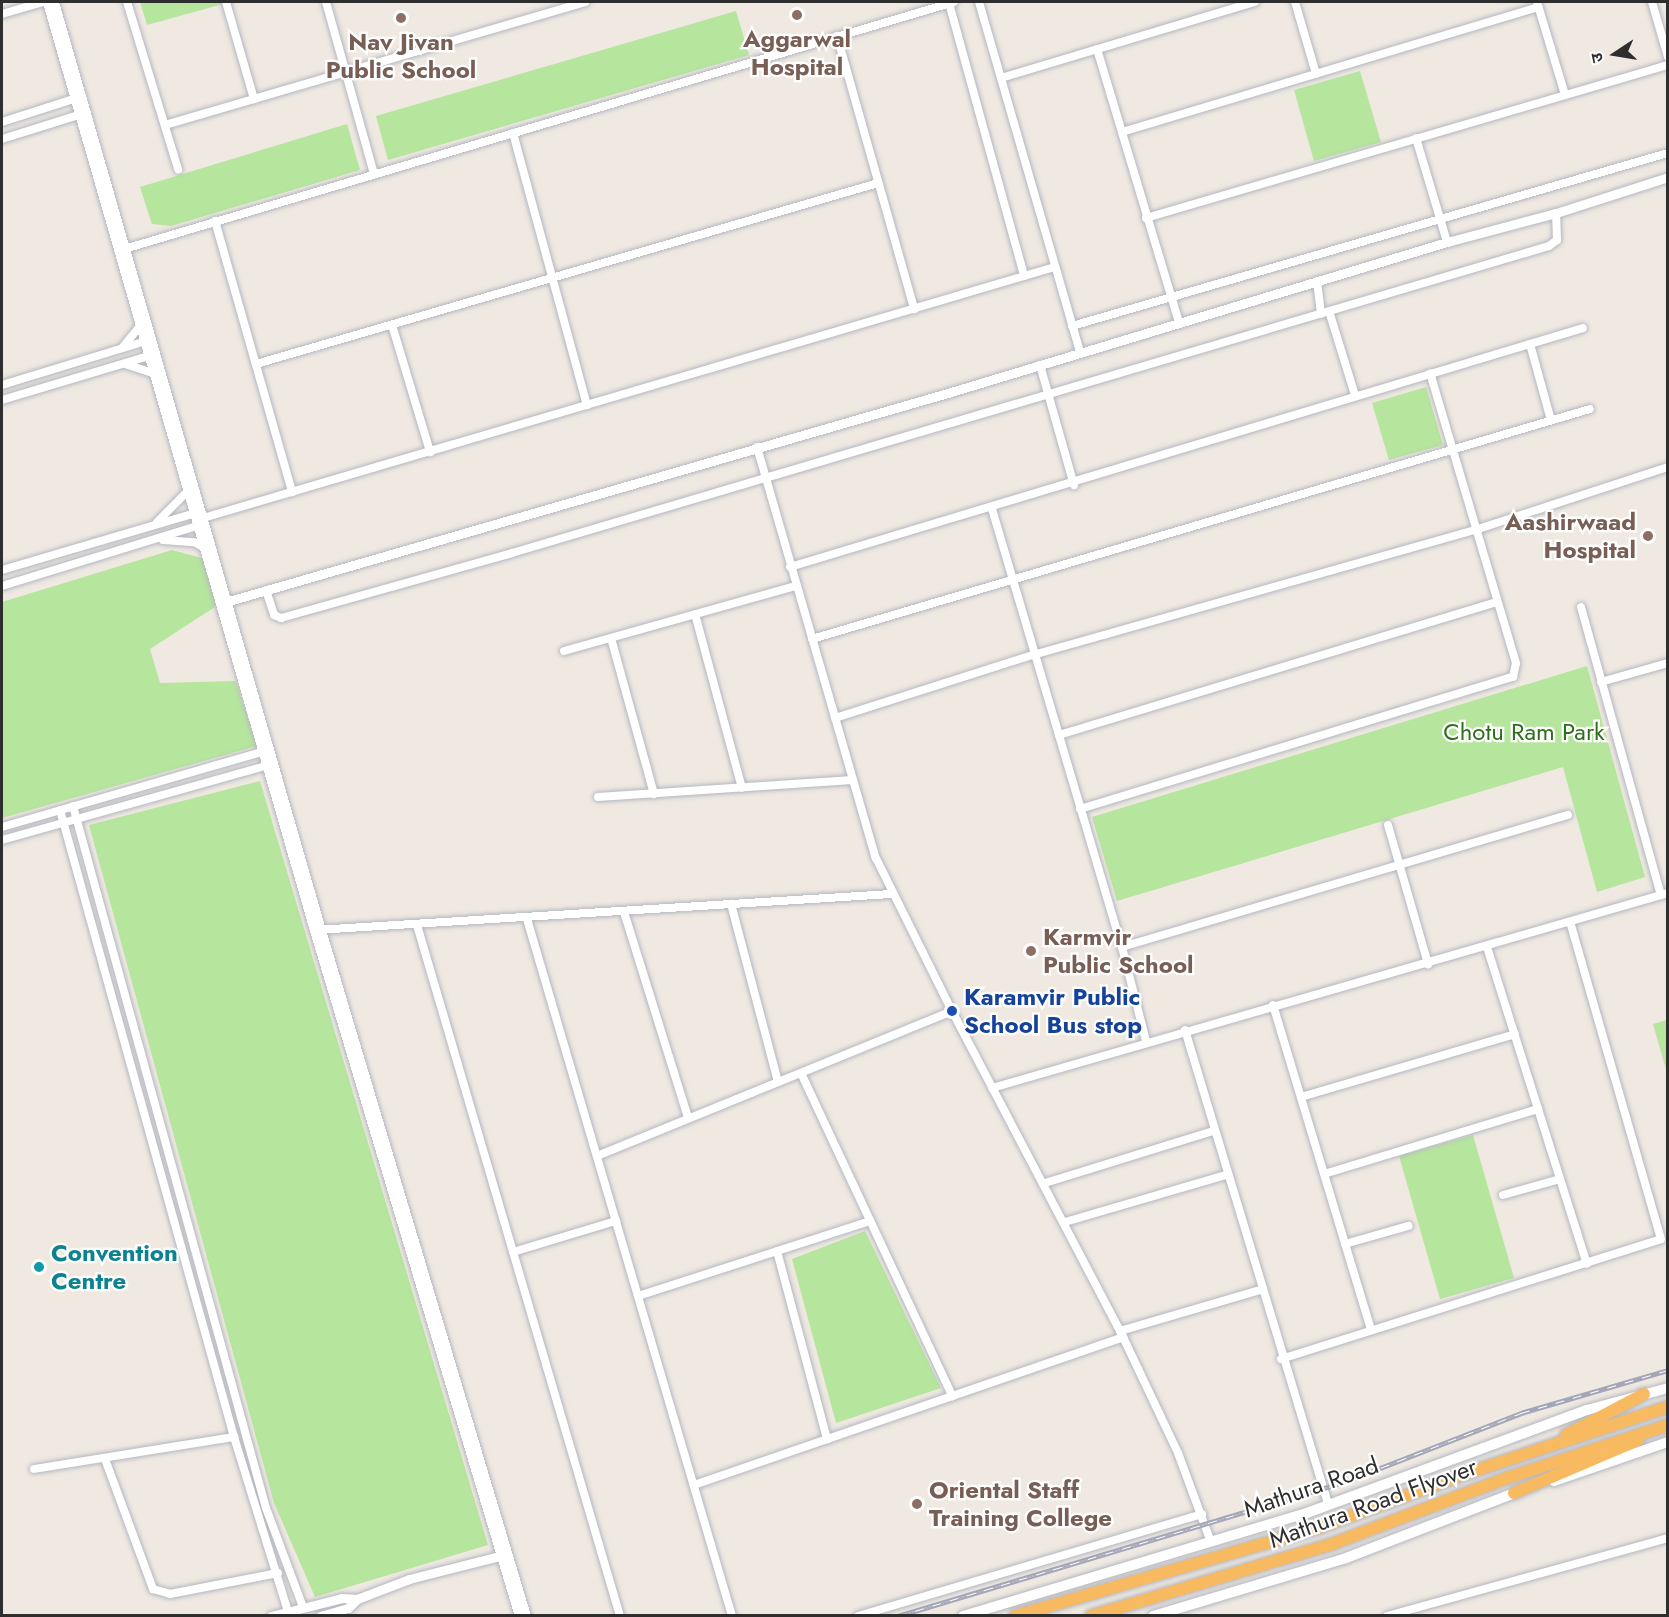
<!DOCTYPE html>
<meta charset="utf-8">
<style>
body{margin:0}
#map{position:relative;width:1669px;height:1617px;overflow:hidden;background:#efe9e1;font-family:Jost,"Noto Sans Devanagari",sans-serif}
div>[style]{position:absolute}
.green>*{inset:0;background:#b6e59e}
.roads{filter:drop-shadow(0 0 2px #b4b7c1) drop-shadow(0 0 2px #b4b7c1)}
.minor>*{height:8px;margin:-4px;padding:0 4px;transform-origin:4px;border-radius:4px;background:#fff}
.tertiary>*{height:9px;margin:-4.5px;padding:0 4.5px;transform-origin:4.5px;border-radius:4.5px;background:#fff}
.secondary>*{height:10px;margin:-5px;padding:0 5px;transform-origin:5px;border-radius:5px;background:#fff}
.trunk>*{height:12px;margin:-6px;padding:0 6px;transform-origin:6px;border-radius:6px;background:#f8ba60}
.rail>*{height:5px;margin-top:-2.5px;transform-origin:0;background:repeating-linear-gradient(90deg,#fff 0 9px,#a3a6b8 0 18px);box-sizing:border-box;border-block:2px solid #a3a6b8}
.dots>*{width:16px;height:16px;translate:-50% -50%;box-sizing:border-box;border:3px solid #fff;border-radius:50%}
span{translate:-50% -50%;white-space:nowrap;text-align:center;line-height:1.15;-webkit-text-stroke:4.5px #fff;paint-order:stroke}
.education-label{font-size:24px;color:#785e54;font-weight:700}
.right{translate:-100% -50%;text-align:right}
.left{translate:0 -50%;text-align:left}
.park-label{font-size:24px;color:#2c6e1b}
.transit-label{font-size:24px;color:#164399;font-weight:700}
.culture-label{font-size:24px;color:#0d838f;font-weight:700}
.street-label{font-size:24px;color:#2e2e2e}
.frame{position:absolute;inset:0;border:3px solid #2e2e2e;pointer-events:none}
.north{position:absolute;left:1585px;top:24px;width:60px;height:60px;-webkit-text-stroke:4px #fff;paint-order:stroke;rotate:258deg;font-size:16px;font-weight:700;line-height:24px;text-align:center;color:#2e2e2e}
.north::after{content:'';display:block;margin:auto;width:21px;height:27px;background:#2e2e2e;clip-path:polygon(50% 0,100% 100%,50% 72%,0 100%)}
</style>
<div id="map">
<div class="green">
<i style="clip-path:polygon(140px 2px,222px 2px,223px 4px,147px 25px)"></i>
<i style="clip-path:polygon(736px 11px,749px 55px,388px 160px,376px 116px)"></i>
<i style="clip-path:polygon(1360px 71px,1381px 142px,1314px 161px,1294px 90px)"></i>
<i style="clip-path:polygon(347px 124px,360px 170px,171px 226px,152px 224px,140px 187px)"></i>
<i style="clip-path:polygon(1426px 387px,1443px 445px,1389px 460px,1372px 403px)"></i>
<i style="clip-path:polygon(172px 550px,202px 558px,218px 605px,150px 649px,160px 683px,236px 681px,257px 746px,2px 818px,2px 602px)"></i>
<i style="clip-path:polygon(1587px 666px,1645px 877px,1597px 892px,1563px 767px,1117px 901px,1092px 817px)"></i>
<i style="clip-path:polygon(260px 781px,488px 1545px,315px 1597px,274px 1503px,89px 825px)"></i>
<i style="clip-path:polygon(1667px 1020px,1668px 1020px,1667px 1073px,1653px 1024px)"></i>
<i style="clip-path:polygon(1473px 1135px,1514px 1278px,1440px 1299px,1399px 1156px)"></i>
<i style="clip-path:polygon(865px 1231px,941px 1388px,836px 1423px,792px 1259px)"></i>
</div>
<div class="roads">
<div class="minor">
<i style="left:127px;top:2px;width:175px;rotate:73deg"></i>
<i style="left:226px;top:2px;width:101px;rotate:73.9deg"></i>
<i style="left:326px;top:2px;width:179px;rotate:74.4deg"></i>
<i style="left:979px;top:2px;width:364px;rotate:73.9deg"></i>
<i style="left:1295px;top:2px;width:75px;rotate:73.7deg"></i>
<i style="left:1537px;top:2px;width:97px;rotate:73.2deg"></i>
<i style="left:1652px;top:2px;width:57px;rotate:73.8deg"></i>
<i style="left:949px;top:3px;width:283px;rotate:74.6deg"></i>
<i style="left:2px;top:14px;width:43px;rotate:-16.3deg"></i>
<i style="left:837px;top:36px;width:284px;rotate:74.2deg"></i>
<i style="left:1097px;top:49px;width:285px;rotate:73.3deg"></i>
<i style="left:1001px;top:78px;width:265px;rotate:-16.7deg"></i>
<i style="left:2px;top:122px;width:82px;rotate:-17.8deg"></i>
<i style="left:165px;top:125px;width:438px;rotate:-16.3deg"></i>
<i style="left:1122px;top:132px;width:434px;rotate:-16.7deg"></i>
<i style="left:513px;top:133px;width:282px;rotate:74.8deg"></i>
<i style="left:1416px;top:138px;width:109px;rotate:73.4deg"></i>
<i style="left:2px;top:139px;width:84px;rotate:-17.4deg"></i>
<i style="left:1146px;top:218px;width:544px;rotate:-16.34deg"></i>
<i style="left:215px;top:221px;width:282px;rotate:74.1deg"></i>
<i style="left:121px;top:250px;width:869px;rotate:-16.58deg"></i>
<i style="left:1317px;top:281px;width:33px;rotate:83deg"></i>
<i style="left:1329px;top:311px;width:88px;rotate:72.8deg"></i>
<i style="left:392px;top:325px;width:133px;rotate:73.3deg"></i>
<i style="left:1072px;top:326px;width:621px;rotate:-16.19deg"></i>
<i style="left:1530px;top:344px;width:79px;rotate:74.6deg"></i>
<i style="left:123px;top:347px;width:28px;rotate:-51deg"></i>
<i style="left:125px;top:364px;width:32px;rotate:18deg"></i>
<i style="left:256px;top:364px;width:648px;rotate:-16.22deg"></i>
<i style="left:1040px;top:365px;width:125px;rotate:74.2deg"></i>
<i style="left:2px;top:385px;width:154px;rotate:-17deg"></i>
<i style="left:2px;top:400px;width:157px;rotate:-16.7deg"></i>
<i style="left:757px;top:447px;width:428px;rotate:73.9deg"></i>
<i style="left:876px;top:858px;width:171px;rotate:63.6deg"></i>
<i style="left:952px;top:1011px;width:368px;rotate:62.3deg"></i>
<i style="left:1123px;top:1337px;width:128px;rotate:64.6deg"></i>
<i style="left:1178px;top:1453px;width:95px;rotate:69.7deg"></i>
<i style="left:992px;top:509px;width:457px;rotate:73.5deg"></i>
<i style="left:1122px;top:947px;width:97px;rotate:75.7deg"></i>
<i style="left:203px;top:518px;width:888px;rotate:-16.42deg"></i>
<i style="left:157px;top:522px;width:44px;rotate:-45deg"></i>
<i style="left:163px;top:540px;width:31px;rotate:4deg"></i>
<i style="left:194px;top:542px;width:13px;rotate:29deg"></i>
<i style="left:790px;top:567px;width:828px;rotate:-16.77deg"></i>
<i style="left:2px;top:570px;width:205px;rotate:-16.4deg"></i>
<i style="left:2px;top:586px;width:210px;rotate:-17.1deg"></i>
<i style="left:266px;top:590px;width:26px;rotate:72deg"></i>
<i style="left:274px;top:615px;width:8px;rotate:23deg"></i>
<i style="left:281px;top:618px;width:240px;rotate:-15.7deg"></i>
<i style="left:512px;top:553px;width:1081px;rotate:-16.49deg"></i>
<i style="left:1549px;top:246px;width:10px;rotate:-37deg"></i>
<i style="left:1557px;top:240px;width:27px;rotate:-92deg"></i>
<i style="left:1581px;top:607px;width:299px;rotate:74.5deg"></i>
<i style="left:695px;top:614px;width:180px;rotate:74.9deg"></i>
<i style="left:611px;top:638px;width:162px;rotate:74.6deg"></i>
<i style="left:812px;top:639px;width:811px;rotate:-16.47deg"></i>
<i style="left:564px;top:651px;width:241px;rotate:-15.7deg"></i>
<i style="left:1601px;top:682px;width:70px;rotate:-15.8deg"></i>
<i style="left:835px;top:718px;width:208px;rotate:-17.7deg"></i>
<i style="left:1033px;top:655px;width:459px;rotate:-15.8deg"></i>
<i style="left:1475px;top:530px;width:203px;rotate:-18.1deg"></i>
<i style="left:1059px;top:735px;width:457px;rotate:-16.9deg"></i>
<i style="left:598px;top:797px;width:255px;rotate:-3.8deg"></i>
<i style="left:73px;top:806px;width:728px;rotate:74.63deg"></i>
<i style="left:266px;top:1508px;width:106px;rotate:69.5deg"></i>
<i style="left:1080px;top:809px;width:453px;rotate:-17deg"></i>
<i style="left:1513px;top:677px;width:14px;rotate:-78deg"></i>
<i style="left:1516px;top:663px;width:302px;rotate:-106.5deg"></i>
<i style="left:60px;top:810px;width:651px;rotate:74.49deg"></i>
<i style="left:234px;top:1437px;width:182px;rotate:72.8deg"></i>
<i style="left:1388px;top:825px;width:145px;rotate:73.9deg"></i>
<i style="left:2px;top:827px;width:277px;rotate:-16.1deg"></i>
<i style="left:2px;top:840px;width:280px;rotate:-15.7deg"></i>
<i style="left:731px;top:904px;width:184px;rotate:75.2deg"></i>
<i style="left:624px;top:912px;width:216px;rotate:72.7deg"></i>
<i style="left:527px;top:919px;width:727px;rotate:73.61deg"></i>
<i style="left:417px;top:925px;width:720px;rotate:73.63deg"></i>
<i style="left:316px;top:930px;width:577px;rotate:-3.58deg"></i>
<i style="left:1122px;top:947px;width:465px;rotate:-16.5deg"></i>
<i style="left:1487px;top:947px;width:332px;rotate:72.5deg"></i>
<i style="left:1273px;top:1005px;width:336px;rotate:73.2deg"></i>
<i style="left:1185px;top:1030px;width:496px;rotate:73.2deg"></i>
<i style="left:801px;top:1073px;width:357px;rotate:64.9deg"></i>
<i style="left:992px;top:1088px;width:704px;rotate:-16.09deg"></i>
<i style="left:1301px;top:1097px;width:223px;rotate:-16.4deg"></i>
<i style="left:597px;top:1156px;width:383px;rotate:-22.2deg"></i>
<i style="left:1324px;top:1174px;width:224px;rotate:-16.9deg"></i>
<i style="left:1045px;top:1183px;width:176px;rotate:-17.2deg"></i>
<i style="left:1503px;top:1195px;width:59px;rotate:-15.7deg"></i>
<i style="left:1065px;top:1222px;width:168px;rotate:-16.3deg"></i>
<i style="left:1345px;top:1244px;width:66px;rotate:-15.9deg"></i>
<i style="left:777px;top:1251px;width:195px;rotate:75.1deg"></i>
<i style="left:513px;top:1252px;width:108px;rotate:-16.8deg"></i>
<i style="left:638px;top:1296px;width:244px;rotate:-17.9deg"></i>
<i style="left:1120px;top:1331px;width:146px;rotate:-16.3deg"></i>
<i style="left:1281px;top:1359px;width:398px;rotate:-17.5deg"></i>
<i style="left:1661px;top:1239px;width:330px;rotate:-106deg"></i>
<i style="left:105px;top:1459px;width:139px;rotate:69.7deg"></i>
<i style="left:153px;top:1589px;width:18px;rotate:16deg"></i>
<i style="left:170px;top:1594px;width:110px;rotate:-11deg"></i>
<i style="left:34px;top:1469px;width:203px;rotate:-9.1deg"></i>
<i style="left:694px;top:1485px;width:454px;rotate:-19deg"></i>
<i style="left:858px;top:1616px;width:359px;rotate:-16.5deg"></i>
<i style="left:1387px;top:1616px;width:292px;rotate:-15.5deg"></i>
</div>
<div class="tertiary">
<i style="left:47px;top:2px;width:966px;rotate:73.95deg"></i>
<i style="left:314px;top:930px;width:716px;rotate:73.36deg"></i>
<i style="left:54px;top:2px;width:966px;rotate:73.95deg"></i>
<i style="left:321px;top:930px;width:716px;rotate:73.36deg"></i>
<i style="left:222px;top:603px;width:759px;rotate:-16.14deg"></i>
<i style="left:951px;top:392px;width:518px;rotate:-16.83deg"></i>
<i style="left:1447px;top:242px;width:113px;rotate:-14.9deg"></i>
<i style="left:1556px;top:213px;width:118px;rotate:-17.8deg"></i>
<i style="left:271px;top:1616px;width:73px;rotate:-14.2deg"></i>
<i style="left:342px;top:1598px;width:15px;rotate:4deg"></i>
<i style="left:320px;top:1616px;width:29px;rotate:-16deg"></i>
<i style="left:348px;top:1608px;width:13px;rotate:-45deg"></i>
<i style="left:357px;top:1599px;width:56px;rotate:-21deg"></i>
<i style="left:409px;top:1579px;width:101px;rotate:-14.3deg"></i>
</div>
<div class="secondary">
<i style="left:1554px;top:1481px;width:120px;rotate:-18.9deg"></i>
<i style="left:963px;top:1616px;width:356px;rotate:-16.7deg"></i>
<i style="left:1304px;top:1514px;width:302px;rotate:-20.2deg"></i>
<i style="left:1587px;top:1410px;width:84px;rotate:-15.2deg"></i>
<i style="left:1153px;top:1616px;width:202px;rotate:-16.7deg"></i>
<i style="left:1346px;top:1558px;width:189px;rotate:-21.1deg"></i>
</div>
<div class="trunk">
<i style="left:1566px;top:1435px;width:88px;rotate:-27.7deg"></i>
<i style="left:1514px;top:1493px;width:135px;rotate:-23.1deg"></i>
<i style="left:1015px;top:1616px;width:316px;rotate:-16.2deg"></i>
<i style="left:1318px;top:1528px;width:150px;rotate:-20.2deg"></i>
<i style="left:1459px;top:1476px;width:220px;rotate:-18.3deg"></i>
<i style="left:1091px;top:1616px;width:252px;rotate:-16.6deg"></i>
<i style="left:1332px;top:1544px;width:187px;rotate:-20.7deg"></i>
<i style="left:1507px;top:1478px;width:169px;rotate:-18.2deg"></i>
</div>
</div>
<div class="rail">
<i style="left:898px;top:1616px;width:469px;rotate:-16.7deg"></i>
<i style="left:1347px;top:1481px;width:187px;rotate:-21.3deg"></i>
<i style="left:1521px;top:1413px;width:153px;rotate:-16.3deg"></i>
</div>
<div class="dots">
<i style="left:797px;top:15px;background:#8d6e63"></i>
<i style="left:401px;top:18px;background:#8d6e63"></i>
<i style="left:1648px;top:536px;background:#8d6e63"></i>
<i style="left:1031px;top:951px;background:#8d6e63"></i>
<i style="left:952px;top:1011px;background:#1a4fb4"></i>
<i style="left:39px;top:1267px;background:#0f9aa8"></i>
<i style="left:917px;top:1504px;background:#8d6e63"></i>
</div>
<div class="education-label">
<span style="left:797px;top:53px">Aggarwal<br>Hospital</span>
<span style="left:401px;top:56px">Nav Jivan<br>Public School</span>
<span class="right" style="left:1636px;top:536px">Aashirwaad<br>Hospital</span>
<span class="left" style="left:1043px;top:951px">Karmvir<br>Public School</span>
<span class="left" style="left:929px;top:1504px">Oriental Staff<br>Training College</span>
</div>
<div class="park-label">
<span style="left:1524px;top:732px">Chotu Ram Park</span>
</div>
<div class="transit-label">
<span class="left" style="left:964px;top:1011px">Karamvir Public<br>School Bus stop</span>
</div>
<div class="culture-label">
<span class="left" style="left:51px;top:1267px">Convention<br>Centre</span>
</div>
<div class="street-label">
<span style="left:1311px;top:1487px;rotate:-19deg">Mathura Road</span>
<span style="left:1373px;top:1503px;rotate:-20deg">Mathura Road Flyover</span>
</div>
<div class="frame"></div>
<div class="north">उ</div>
</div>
